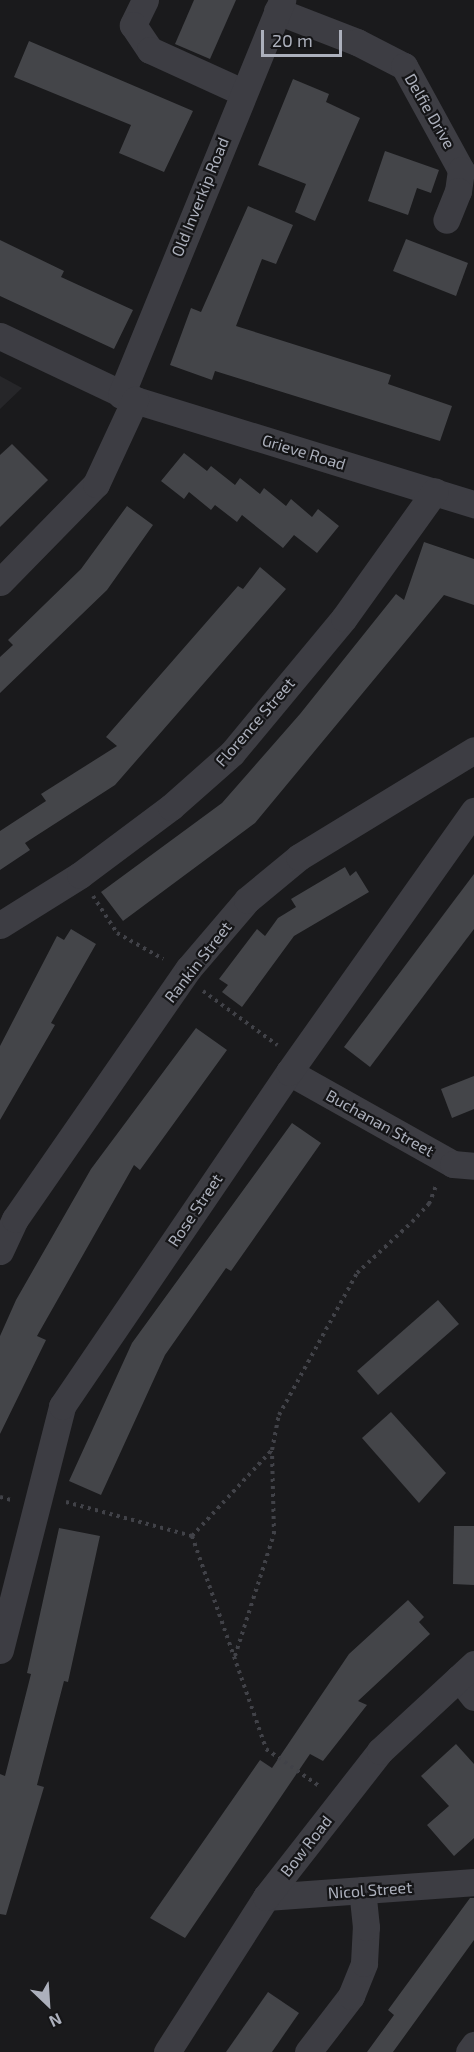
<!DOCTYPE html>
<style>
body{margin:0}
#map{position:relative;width:474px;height:2052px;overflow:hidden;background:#1a1a1c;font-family:"Exo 2",sans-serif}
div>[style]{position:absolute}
.built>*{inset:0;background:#262629}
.building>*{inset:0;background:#444549}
.path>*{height:4px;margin-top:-2px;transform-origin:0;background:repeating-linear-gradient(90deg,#414248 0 3px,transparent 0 7.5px)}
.minor>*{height:27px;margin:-13.5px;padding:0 13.5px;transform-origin:13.5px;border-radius:13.5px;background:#3d3d43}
span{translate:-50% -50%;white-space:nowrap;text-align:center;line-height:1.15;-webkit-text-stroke:4.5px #151517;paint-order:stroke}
.street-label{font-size:16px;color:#acb0bc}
.north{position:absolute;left:18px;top:1974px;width:60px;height:60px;-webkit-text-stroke:4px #151517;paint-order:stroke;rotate:155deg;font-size:16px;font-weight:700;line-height:24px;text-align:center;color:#acb0bc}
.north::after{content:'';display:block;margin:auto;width:21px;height:27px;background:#acb0bc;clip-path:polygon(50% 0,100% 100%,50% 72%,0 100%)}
.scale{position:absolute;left:261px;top:30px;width:81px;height:27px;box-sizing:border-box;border:3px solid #acb0bc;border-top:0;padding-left:8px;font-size:18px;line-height:21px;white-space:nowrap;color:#acb0bc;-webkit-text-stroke:4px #151517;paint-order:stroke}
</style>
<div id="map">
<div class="built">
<i style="clip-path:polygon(0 376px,22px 388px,0 409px)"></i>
</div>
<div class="building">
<i style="clip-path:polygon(194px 0,236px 0,210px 59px,175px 44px)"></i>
<i style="clip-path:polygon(29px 41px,193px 111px,164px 172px,119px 153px,131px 125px,14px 77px)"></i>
<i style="clip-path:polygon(293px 79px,329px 94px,326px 102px,360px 118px,315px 221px,295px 212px,306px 184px,258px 165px)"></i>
<i style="clip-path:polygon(385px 151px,439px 170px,431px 193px,417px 188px,408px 215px,368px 201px)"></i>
<i style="clip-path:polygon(248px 206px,293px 225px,276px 264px,262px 259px,236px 326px,391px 375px,388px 384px,452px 406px,440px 441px,215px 371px,212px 380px,170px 365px,191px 308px,201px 312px)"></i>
<i style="clip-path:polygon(406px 239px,468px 263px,456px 296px,393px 271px)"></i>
<i style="clip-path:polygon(0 240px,64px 271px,61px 277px,133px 310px,114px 349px,0 296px)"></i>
<i style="clip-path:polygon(12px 444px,48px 480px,0 527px,0 455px)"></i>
<i style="clip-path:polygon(184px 453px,207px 471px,211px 466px,235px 485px,240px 478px,260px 494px,264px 488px,286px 506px,291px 499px,312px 517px,318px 509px,339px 526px,317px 553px,294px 535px,283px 548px,242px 515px,237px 522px,215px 505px,211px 510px,189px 492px,184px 499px,161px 481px)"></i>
<i style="clip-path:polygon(127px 506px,153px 525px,107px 590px,0 693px,0 657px,13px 645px,8px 640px,81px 569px)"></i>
<i style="clip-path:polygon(424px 542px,474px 559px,474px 605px,444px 595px,255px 823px,123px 921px,101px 892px,222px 803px,300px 714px,396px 594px,404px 600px)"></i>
<i style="clip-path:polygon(260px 567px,286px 589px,115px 785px,25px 843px,30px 850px,0 870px,0 831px,46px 801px,41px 794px,117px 746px,106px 737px,238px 586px,243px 589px)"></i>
<i style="clip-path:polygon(345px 867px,350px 876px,356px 871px,369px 892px,294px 936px,242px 1007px,222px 992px,228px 985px,219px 979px,257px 929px,265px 936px,278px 918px,296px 907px,291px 899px)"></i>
<i style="clip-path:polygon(474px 874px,474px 929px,370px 1067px,344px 1047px)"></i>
<i style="clip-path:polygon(71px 929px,96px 944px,51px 1023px,55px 1025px,0 1120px,0 1046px,57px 936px,64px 940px)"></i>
<i style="clip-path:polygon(196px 1028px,227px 1050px,140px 1170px,134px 1165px,37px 1336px,46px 1340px,0 1434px,0 1336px,16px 1300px,91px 1169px)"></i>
<i style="clip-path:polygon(474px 1076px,474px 1109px,452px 1118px,441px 1089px)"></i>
<i style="clip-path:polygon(292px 1123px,321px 1143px,231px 1271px,226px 1268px,165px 1355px,101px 1495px,69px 1481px,132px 1343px)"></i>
<i style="clip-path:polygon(438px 1300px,459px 1324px,378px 1395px,357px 1371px)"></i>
<i style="clip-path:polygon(391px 1412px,446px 1473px,419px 1503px,362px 1438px)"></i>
<i style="clip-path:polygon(454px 1526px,474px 1526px,474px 1585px,453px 1584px)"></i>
<i style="clip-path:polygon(59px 1528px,100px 1536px,68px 1682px,64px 1681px,37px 1785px,44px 1787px,6px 1915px,0 1914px,0 1774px,5px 1776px,31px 1674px,27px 1673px)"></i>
<i style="clip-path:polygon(408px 1600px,424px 1617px,419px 1622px,430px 1634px,358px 1701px,367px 1705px,323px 1761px,310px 1754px,185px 1938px,150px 1918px,260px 1760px,272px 1768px,349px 1654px)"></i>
<i style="clip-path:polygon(456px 1744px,474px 1764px,474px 1838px,454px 1856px,427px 1825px,449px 1806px,421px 1776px)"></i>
<i style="clip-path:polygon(470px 1898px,474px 1898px,474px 1940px,393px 2052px,367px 2052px,394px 2015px,388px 2010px)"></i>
<i style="clip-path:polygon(268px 1992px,299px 2013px,272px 2052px,226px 2052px)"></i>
</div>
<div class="path">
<i style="left:93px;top:896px;width:44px;rotate:57deg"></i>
<i style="left:117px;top:933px;width:53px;rotate:29.5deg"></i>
<i style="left:203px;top:991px;width:92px;rotate:36.1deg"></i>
<i style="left:0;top:1497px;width:11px;rotate:15deg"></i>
<i style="left:66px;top:1502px;width:131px;rotate:15.1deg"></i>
<i style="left:192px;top:1536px;width:225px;rotate:70.8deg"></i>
<i style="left:266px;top:1749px;width:65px;rotate:34.9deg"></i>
<i style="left:192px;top:1536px;width:117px;rotate:-47.1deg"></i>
<i style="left:272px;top:1450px;width:36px;rotate:-79deg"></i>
<i style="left:279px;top:1415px;width:162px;rotate:-61.2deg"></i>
<i style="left:357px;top:1273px;width:75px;rotate:-42.8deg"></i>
<i style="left:412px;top:1222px;width:25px;rotate:-47deg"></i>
<i style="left:429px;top:1204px;width:19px;rotate:-69deg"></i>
<i style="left:235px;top:1656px;width:128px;rotate:-72.3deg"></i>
<i style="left:274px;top:1534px;width:83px;rotate:-91.4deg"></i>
</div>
<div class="minor">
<i style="left:145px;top:0;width:28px;rotate:116deg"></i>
<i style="left:133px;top:25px;width:30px;rotate:56deg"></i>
<i style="left:150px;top:50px;width:101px;rotate:24.5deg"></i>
<i style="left:277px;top:11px;width:86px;rotate:21.2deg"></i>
<i style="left:357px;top:42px;width:53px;rotate:27.1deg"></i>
<i style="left:404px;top:66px;width:119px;rotate:61.3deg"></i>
<i style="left:461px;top:170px;width:21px;rotate:98deg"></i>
<i style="left:458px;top:191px;width:31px;rotate:112deg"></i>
<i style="left:0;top:336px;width:149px;rotate:25.4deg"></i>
<i style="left:135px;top:400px;width:355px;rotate:17.1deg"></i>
<i style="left:121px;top:395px;width:427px;rotate:-67.8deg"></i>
<i style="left:0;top:582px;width:137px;rotate:-45.6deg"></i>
<i style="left:96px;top:484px;width:93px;rotate:-65.1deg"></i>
<i style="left:0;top:925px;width:94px;rotate:-32deg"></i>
<i style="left:80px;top:875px;width:114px;rotate:-36.8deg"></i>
<i style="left:171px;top:807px;width:81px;rotate:-41.5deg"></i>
<i style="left:232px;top:753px;width:175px;rotate:-50.3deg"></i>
<i style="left:344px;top:618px;width:156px;rotate:-54.4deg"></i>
<i style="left:289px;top:1072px;width:188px;rotate:29.3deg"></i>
<i style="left:453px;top:1164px;width:21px;rotate:5deg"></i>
<i style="left:0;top:1251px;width:35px;rotate:-65deg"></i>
<i style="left:15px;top:1219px;width:305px;rotate:-55.3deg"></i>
<i style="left:189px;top:968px;width:89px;rotate:-49.5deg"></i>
<i style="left:247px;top:900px;width:67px;rotate:-39.6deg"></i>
<i style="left:299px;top:857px;width:205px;rotate:-31.4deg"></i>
<i style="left:0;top:1650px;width:252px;rotate:-75.7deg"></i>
<i style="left:62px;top:1406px;width:404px;rotate:-55.8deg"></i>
<i style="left:289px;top:1072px;width:320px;rotate:-54.7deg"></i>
<i style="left:459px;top:1678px;width:24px;rotate:52deg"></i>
<i style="left:266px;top:1897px;width:209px;rotate:-4.1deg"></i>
<i style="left:167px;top:2052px;width:184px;rotate:-57.4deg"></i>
<i style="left:266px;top:1897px;width:185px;rotate:-52deg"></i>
<i style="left:380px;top:1751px;width:128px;rotate:-42.8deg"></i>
<i style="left:308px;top:2052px;width:71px;rotate:-52.5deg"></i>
<i style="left:351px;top:1996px;width:35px;rotate:-68deg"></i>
<i style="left:364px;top:1963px;width:36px;rotate:-87deg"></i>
<i style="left:366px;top:1927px;width:37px;rotate:-96deg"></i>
<i style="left:469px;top:2052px;width:9px;rotate:-54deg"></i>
</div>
<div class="street-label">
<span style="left:430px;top:111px;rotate:60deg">Delfie Drive</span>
<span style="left:200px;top:197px;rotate:-68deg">Old Inverkip Road</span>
<span style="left:304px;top:452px;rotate:17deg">Grieve Road</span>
<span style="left:255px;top:722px;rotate:-49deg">Florence Street</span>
<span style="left:198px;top:962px;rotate:-52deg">Rankin Street</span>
<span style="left:380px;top:1123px;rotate:29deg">Buchanan Street</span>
<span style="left:195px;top:1210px;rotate:-56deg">Rose Street</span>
<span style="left:306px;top:1846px;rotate:-52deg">Bow Road</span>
<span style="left:370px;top:1890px;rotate:-4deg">Nicol Street</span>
</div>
<div class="north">N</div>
<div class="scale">20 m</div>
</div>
